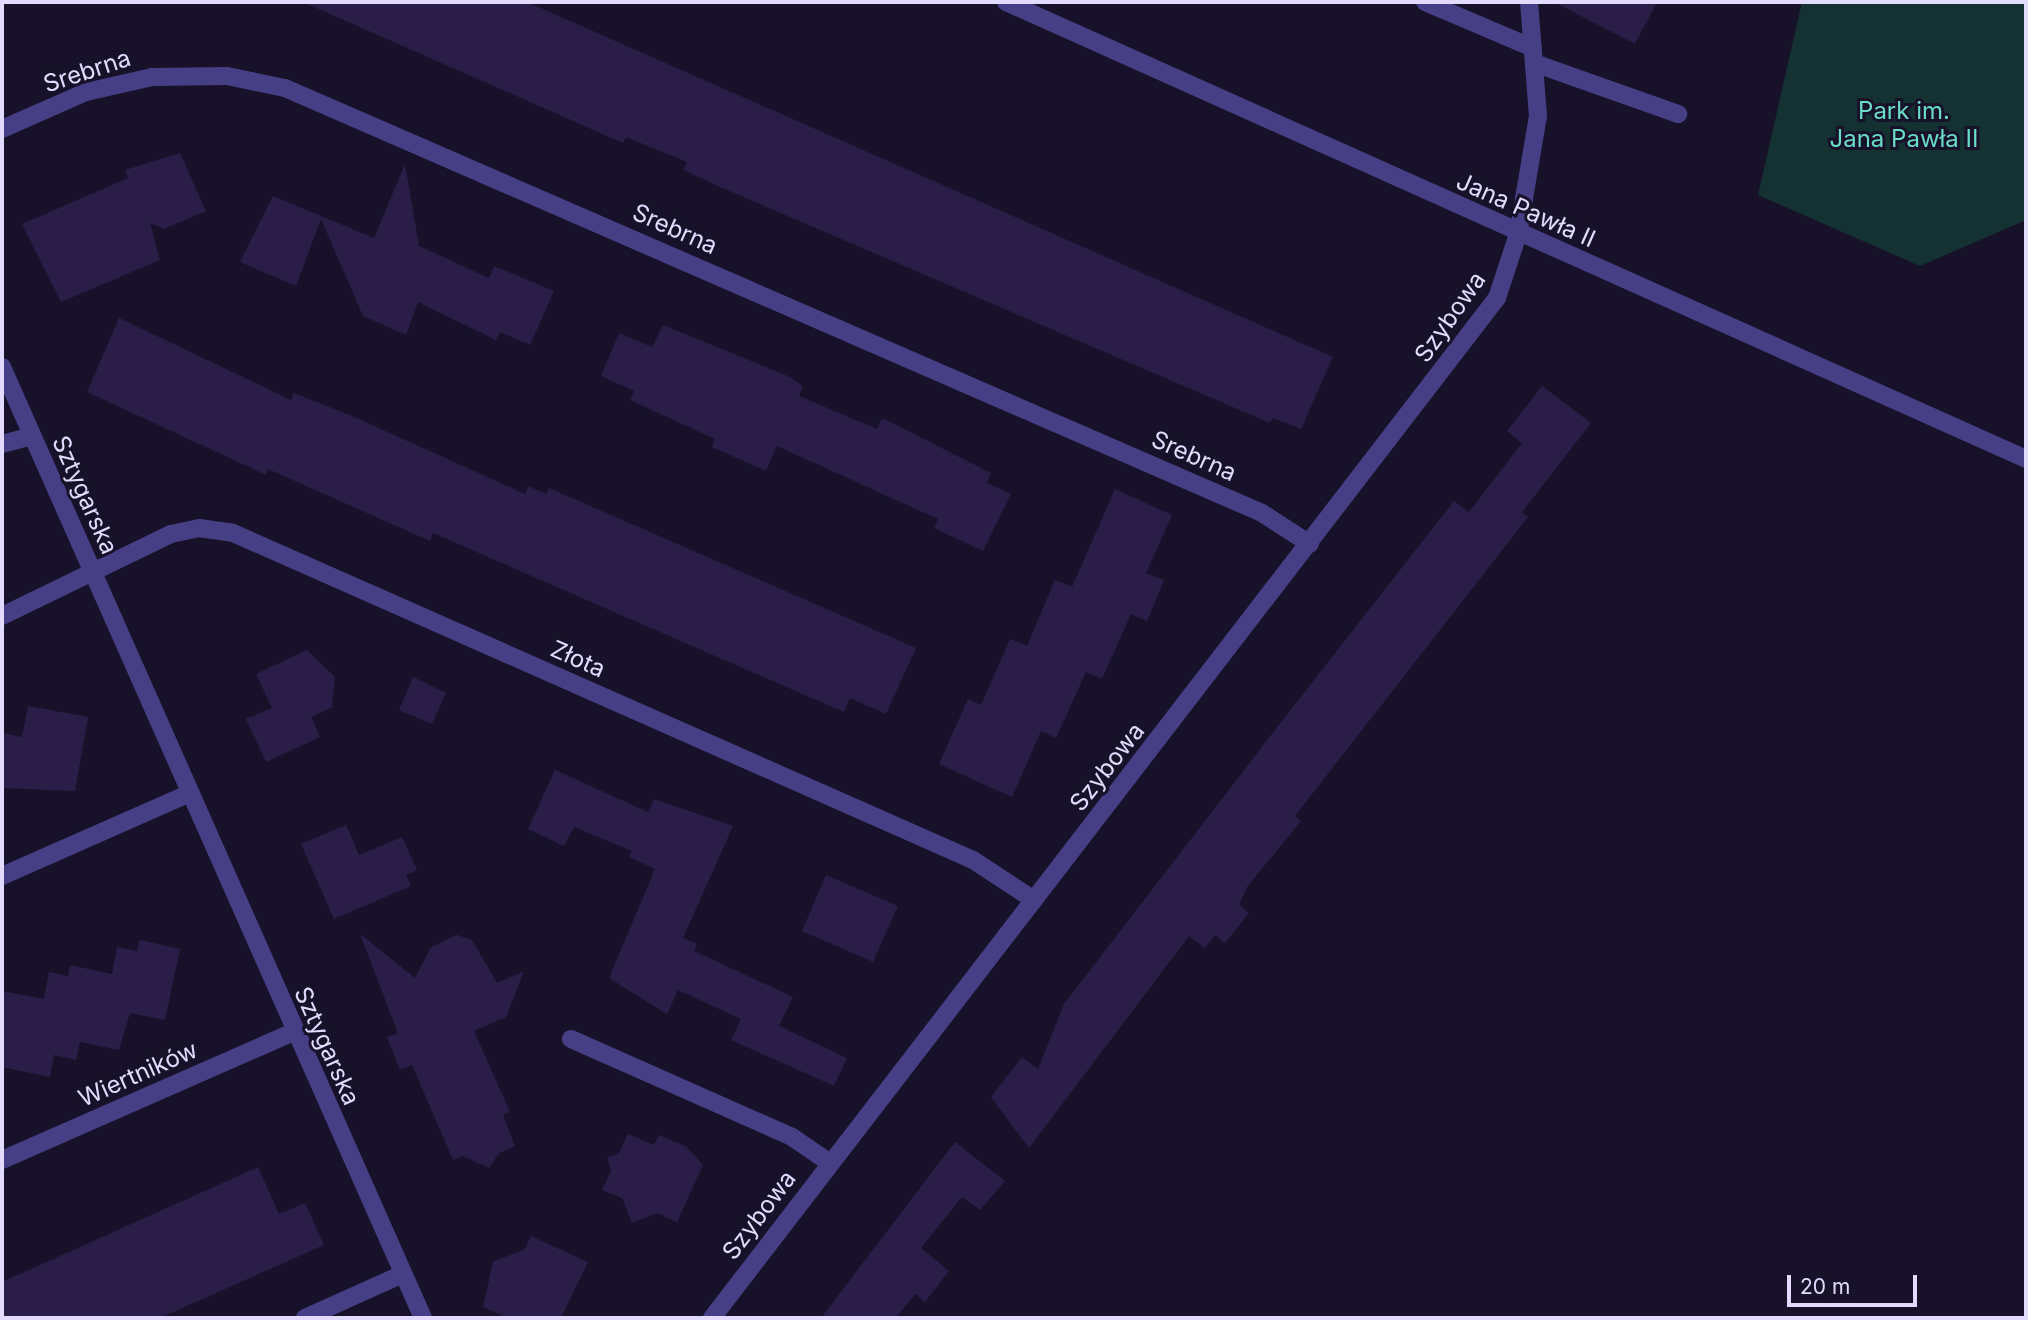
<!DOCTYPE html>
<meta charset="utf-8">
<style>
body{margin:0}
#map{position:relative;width:2028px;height:1320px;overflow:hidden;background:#171229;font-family:Inter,sans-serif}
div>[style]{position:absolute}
.green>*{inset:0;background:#153233}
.building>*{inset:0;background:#2a1e49}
.minor>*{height:18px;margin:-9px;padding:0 9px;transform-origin:9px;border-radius:9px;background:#473f86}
span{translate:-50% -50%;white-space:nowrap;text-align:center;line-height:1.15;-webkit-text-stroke:6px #171229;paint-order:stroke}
.street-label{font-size:24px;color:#e2dbfe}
.park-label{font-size:24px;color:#69dcc8}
.frame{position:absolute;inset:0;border:4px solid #e2dbfe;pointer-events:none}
.scale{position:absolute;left:1787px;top:1275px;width:130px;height:32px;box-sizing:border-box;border:4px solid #e2dbfe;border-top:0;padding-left:9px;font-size:21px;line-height:24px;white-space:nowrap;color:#e2dbfe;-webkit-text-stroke:5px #171229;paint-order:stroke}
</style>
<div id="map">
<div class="green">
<i style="clip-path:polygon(1802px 2px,2026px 2px,2026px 220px,1920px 266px,1758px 195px)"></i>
</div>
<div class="building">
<i style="clip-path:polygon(303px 2px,527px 2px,1333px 357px,1301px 429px,1273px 418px,1270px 423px,718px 186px,683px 170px,687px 162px,626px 137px,623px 143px)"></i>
<i style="clip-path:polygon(1554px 2px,1657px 2px,1635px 44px)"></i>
<i style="clip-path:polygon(180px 153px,206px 211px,164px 229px,150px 223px,160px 260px,61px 302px,22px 224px,128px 178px,125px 170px)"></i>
<i style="clip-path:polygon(405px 164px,419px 246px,489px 278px,494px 266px,554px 291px,530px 345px,500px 332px,496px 340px,418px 302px,406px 335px,363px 316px,321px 219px,296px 286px,240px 262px,273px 196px,374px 238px)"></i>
<i style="clip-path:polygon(119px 318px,291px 400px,294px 393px,352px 416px,525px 494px,528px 486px,546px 494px,549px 488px,916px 648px,886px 714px,850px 698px,844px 712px,433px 533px,430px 541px,268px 469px,266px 475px,87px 392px)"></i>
<i style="clip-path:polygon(663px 325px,790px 377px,803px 386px,799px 396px,877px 429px,882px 418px,991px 473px,987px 483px,1011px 494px,983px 551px,934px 528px,938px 519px,777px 446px,766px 471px,712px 447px,715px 439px,630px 400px,634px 391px,601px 376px,619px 333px,652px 347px)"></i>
<i style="clip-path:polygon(1542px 386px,1591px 423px,1522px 512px,1528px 517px,1295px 816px,1301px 821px,1247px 887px,1239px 905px,1249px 913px,1225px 943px,1215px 935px,1205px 948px,1189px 936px,1029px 1148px,991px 1097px,1022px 1057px,1038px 1069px,1064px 1004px,1278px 726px,1454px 501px,1469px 512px,1522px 443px,1507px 431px)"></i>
<i style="clip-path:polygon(1115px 489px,1172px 515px,1146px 573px,1164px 580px,1147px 621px,1131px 614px,1102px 679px,1086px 672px,1056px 738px,1041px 731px,1012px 797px,939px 764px,968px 699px,981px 705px,1010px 639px,1027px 646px,1055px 580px,1072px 587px)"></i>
<i style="clip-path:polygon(307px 650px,335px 677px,332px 707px,311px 717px,320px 737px,266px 762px,246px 719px,272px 708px,256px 674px)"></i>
<i style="clip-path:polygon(413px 677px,446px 693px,432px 724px,399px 710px)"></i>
<i style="clip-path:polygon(28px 706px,88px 717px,75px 791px,2px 788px,2px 733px,22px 737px)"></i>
<i style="clip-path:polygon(555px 770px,648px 812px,654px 799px,733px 826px,683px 938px,697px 944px,694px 951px,793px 997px,779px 1026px,847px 1058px,834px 1086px,731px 1040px,741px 1019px,678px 990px,667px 1014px,609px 978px,655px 869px,629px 857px,632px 851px,574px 827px,564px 846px,528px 829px)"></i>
<i style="clip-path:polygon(346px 825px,359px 855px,402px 837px,417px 870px,406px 875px,411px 886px,334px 919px,301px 844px)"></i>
<i style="clip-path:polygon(826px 875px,898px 906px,873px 962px,802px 931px)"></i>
<i style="clip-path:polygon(360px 934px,415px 978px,431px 947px,457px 935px,472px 940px,497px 983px,524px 971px,506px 1017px,474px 1031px,510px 1112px,503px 1115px,515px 1146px,499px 1153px,489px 1168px,463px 1156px,453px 1160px,412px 1065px,400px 1070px,387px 1037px,398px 1033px)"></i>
<i style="clip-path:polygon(140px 940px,180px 949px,165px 1020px,130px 1013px,119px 1050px,80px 1042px,76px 1060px,54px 1055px,50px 1077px,2px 1067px,2px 991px,44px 999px,49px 972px,68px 976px,70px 965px,112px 974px,117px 947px,137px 951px)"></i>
<i style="clip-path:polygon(628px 1134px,654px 1145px,659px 1135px,687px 1147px,703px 1165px,677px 1222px,657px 1213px,632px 1223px,622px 1198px,602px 1190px,611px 1171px,607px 1158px,619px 1153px)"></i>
<i style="clip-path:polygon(955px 1142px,1005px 1181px,980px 1210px,962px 1197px,921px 1248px,949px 1271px,925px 1302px,915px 1294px,896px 1318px,821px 1318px)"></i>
<i style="clip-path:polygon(258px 1167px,279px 1214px,305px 1203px,324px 1245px,160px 1318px,2px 1318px,2px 1282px)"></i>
<i style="clip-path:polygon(531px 1236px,588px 1262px,561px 1318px,508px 1318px,483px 1307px,493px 1262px,525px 1249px)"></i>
</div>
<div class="minor">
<i style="left:1006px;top:2px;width:1118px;rotate:24.13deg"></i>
<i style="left:1425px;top:2px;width:117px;rotate:23.1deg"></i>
<i style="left:1534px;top:63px;width:153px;rotate:19.5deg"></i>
<i style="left:2px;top:129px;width:92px;rotate:-23.8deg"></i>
<i style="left:86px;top:92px;width:68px;rotate:-12.8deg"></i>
<i style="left:152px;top:77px;width:75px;rotate:-0.8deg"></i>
<i style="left:227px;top:76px;width:59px;rotate:11.7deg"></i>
<i style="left:285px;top:88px;width:1065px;rotate:23.51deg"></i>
<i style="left:1262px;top:513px;width:57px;rotate:32.9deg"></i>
<i style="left:2px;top:367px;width:1040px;rotate:66.12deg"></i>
<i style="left:2px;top:444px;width:31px;rotate:-15deg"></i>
<i style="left:2px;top:616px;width:188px;rotate:-25.9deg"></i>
<i style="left:171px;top:534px;width:29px;rotate:-12deg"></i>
<i style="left:199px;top:528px;width:34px;rotate:8deg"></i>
<i style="left:233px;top:533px;width:809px;rotate:23.84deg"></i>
<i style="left:973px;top:860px;width:73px;rotate:33.3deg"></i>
<i style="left:2px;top:876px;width:206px;rotate:-23.8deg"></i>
<i style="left:571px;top:1039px;width:242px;rotate:23.9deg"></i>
<i style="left:792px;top:1137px;width:46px;rotate:34.4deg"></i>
<i style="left:2px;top:1160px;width:319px;rotate:-23.7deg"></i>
<i style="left:305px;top:1318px;width:107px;rotate:-24.2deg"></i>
<i style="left:712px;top:1318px;width:1287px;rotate:-52.42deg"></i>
<i style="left:1497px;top:298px;width:67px;rotate:-71.8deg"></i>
<i style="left:1518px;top:234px;width:120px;rotate:-80.4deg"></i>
<i style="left:1538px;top:116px;width:114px;rotate:-94.5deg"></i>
</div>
<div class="street-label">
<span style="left:87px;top:71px;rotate:-18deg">Srebrna</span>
<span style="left:1526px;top:210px;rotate:24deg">Jana Pawła II</span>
<span style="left:675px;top:229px;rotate:24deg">Srebrna</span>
<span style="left:1450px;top:317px;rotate:-55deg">Szybowa</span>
<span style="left:1194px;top:456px;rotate:24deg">Srebrna</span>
<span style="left:85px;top:495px;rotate:66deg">Sztygarska</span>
<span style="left:578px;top:659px;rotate:24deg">Złota</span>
<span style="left:1107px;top:767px;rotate:-52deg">Szybowa</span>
<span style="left:327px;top:1046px;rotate:66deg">Sztygarska</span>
<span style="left:138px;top:1074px;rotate:-24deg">Wiertników</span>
<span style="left:759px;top:1215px;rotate:-53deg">Szybowa</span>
</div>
<div class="park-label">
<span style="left:1904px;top:125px">Park im.<br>Jana Pawła II</span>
</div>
<div class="frame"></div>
<div class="scale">20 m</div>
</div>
